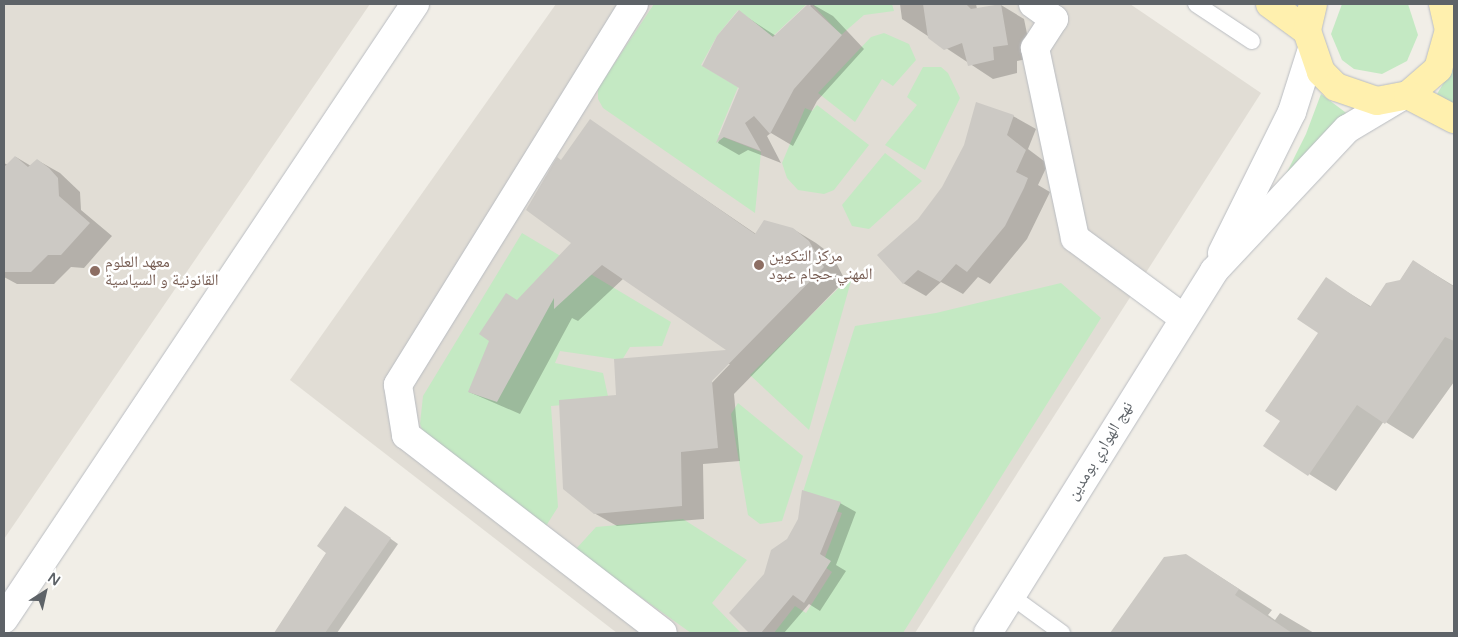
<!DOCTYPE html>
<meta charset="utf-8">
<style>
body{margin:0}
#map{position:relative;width:1458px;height:637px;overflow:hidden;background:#f1eee7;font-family:"Varela Round","Noto Naskh Arabic",sans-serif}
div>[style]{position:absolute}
.education>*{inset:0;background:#e1ddd5}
.green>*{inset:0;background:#c4e9c3}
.shadow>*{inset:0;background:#0003}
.building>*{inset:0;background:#ccc9c4}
.roads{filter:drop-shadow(0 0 1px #b9bcc1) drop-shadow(0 0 1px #b9bcc1)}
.service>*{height:16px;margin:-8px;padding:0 8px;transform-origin:8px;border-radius:8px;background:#fff}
.minor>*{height:28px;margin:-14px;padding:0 14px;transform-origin:14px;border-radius:14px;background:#fff}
.secondary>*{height:28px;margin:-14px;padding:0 14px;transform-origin:14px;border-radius:14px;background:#fff}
.primary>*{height:28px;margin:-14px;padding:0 14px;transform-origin:14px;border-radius:14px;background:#fff0ae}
.dots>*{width:14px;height:14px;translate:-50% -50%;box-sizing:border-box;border:2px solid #fff;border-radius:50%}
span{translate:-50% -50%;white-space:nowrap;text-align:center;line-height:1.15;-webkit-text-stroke:5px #fff;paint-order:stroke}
.education-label{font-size:16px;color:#785e54}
.left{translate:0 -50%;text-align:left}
.street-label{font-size:16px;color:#5e6368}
.frame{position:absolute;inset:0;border:5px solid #5e6368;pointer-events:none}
.north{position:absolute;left:20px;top:567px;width:50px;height:50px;-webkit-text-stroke:4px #fff;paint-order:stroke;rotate:35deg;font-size:14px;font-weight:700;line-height:20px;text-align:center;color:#5e6368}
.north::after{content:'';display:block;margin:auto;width:18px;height:22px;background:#5e6368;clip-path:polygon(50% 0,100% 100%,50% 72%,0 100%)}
</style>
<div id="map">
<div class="education">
<i style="clip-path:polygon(4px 4px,370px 4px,4px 539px)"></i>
<i style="clip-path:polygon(556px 4px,1130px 4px,1261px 93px,915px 633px,617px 633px,290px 380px)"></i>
</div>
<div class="green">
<i style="clip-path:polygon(654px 4px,807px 4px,772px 37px,738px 10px,717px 36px,701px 65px,738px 87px,718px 135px,761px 152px,755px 213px,603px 108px,598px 99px,598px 88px)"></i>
<i style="clip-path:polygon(812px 4px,892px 4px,894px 11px,864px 15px,841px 35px)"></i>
<i style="clip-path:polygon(1342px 4px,1408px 4px,1418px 35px,1407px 61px,1382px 74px,1354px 69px,1342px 60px,1331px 34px)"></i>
<i style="clip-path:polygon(884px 33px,909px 44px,916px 60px,893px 86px,882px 79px,855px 122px,818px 93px,871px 37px)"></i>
<i style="clip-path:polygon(923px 67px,941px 67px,948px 73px,960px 98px,925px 170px,885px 145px,917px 105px,907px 97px)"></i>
<i style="clip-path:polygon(1452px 69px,1454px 72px,1454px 108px,1434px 99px)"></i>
<i style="clip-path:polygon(1321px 94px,1349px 115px,1276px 194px,1306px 134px)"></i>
<i style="clip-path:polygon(817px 105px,869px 145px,834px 190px,824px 194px,798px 190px,787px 178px,782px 163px,805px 108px,812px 111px)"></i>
<i style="clip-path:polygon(885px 153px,922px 181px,869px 229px,852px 226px,842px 205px)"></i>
<i style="clip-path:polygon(522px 233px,671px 322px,662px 346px,630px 347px,622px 360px,560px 351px,555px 363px,603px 373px,609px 401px,551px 406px,558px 507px,546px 526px,423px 432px,420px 424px,423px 396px)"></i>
<i style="clip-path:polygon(853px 274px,809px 430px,750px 375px)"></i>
<i style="clip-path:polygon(1061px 283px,1101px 318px,903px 633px,774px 633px,795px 606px,806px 613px,832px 572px,822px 565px,842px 513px,804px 501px,802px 495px,855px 326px,936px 313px)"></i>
<i style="clip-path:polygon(738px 403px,803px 456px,782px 521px,760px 524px,748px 515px,731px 414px)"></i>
<i style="clip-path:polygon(683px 519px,747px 560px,712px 603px,741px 633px,691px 633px,575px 550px,596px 527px)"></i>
</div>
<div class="shadow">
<i style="clip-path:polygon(812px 4px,833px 16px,864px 49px,817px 101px,793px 146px,771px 133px,767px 136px,781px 163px,748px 150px,739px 155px,718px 143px,741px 87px,739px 12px,776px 36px)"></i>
<i style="clip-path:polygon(900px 4px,976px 4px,977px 9px,1001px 5px,1024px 19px,1032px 58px,1017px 61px,1017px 73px,993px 79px,902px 19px)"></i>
<i style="clip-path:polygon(1013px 116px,1036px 129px,1028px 149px,1048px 164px,1038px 185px,1050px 192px,1027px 239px,990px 284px,978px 277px,963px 294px,941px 282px,926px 296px,903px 283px,919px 220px)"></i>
<i style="clip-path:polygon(evenodd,590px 121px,756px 234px,793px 229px,816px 243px,832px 255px,845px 280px,734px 394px,740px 461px,703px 464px,704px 519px,617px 526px,594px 513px,617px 397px,730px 351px,624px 278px,578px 321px,572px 318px,520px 414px,469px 392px,518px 301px,573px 243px,562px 161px,590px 121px,727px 364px,730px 364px,708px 387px,707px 385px,727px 364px)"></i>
<i style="clip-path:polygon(16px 157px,31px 166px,37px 160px,60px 173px,80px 192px,81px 210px,112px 236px,84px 268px,71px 267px,54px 284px,17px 284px,4px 277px,4px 163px,8px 165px)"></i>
<i style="clip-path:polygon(1413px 261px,1454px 286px,1454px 382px,1413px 439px,1384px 421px,1336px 491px,1265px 446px,1282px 421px,1319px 333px,1326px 279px,1372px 307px,1400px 281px)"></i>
<i style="clip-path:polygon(840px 503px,856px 512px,836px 565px,846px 571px,820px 611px,809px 604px,784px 633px,751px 633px,731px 613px)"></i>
<i style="clip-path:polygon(353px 512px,398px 544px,337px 633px,275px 633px)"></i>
<i style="clip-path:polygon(1186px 555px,1272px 610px,1268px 615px,1275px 620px,1280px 613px,1314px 633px,1128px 633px,1117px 626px)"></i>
</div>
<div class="building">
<i style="clip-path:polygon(808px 4px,842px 35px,794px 89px,770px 134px,754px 116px,745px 123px,761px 151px,724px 137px,716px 143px,739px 88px,702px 66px,717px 36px,739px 10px,773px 37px)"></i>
<i style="clip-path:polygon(923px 4px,966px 4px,971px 9px,1001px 4px,1008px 45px,993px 47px,994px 60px,968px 66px,962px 43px,944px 50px,928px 38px)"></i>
<i style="clip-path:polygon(976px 102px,1014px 115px,1007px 135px,1026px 150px,1016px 172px,1028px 178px,1024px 188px,1005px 226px,967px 272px,956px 264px,940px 282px,918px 270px,903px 284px,877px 255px,918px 219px,942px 187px,964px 145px)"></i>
<i style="clip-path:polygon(590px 119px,755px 234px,764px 220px,793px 228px,809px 241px,824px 267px,712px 381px,718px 448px,681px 452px,682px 506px,594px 514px,563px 489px,559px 400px,616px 395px,614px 359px,726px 350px,602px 265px,554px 309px,554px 298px,497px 402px,468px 392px,489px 341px,479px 334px,506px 293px,517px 300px,571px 243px,526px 210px,557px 157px,561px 160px)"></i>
<i style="clip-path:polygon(15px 156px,28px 167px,37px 159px,49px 168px,58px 178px,59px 196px,90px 223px,61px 255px,48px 255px,31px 272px,4px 272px,4px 167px)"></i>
<i style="clip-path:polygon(1413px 260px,1454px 287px,1454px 341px,1445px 337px,1385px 424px,1357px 405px,1308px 476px,1263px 446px,1280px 421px,1265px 411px,1318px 333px,1297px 319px,1326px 277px,1370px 307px,1386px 283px,1400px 280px)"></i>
<i style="clip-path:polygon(802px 490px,841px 502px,820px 554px,831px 561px,804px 603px,793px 595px,761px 633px,749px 633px,729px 613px,764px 574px,771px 550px,787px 539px,798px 519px)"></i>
<i style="clip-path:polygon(345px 506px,391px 538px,325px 633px,274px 633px,326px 553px,317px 546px)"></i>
<i style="clip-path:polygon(1186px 554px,1239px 589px,1235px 595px,1292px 633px,1110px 633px,1164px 557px)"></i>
</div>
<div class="roads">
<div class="service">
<i style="left:1196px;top:4px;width:67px;rotate:33.5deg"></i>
<i style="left:1011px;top:596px;width:63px;rotate:36deg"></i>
</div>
<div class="minor">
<i style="left:634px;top:4px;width:448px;rotate:121.8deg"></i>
<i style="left:398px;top:385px;width:51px;rotate:80.9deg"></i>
<i style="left:406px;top:435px;width:324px;rotate:37.6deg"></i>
<i style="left:1033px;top:4px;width:26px;rotate:36deg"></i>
<i style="left:1054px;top:19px;width:35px;rotate:123deg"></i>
<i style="left:1035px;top:48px;width:194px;rotate:78.1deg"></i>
<i style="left:1075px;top:238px;width:133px;rotate:36.4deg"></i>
<i style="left:4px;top:619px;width:740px;rotate:-56.25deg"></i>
</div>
<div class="secondary">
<i style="left:1222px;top:253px;width:157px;rotate:-63.6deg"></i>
<i style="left:1292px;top:112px;width:63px;rotate:-72.4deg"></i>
<i style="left:988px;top:633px;width:427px;rotate:-58deg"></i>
<i style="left:1214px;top:271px;width:195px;rotate:-46.9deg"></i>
<i style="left:1347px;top:129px;width:61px;rotate:-30.8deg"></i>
</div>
<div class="primary">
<i style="left:1270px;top:4px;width:46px;rotate:36.1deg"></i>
<i style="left:1313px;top:4px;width:28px;rotate:103deg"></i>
<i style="left:1307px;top:31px;width:43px;rotate:71.1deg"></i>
<i style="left:1321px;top:72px;width:21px;rotate:45deg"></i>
<i style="left:1336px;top:87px;width:43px;rotate:18.9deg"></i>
<i style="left:1377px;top:101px;width:32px;rotate:-11deg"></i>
<i style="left:1408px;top:95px;width:40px;rotate:-41deg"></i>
<i style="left:1438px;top:69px;width:41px;rotate:-74.2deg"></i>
<i style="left:1449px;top:30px;width:27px;rotate:-103deg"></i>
<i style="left:1408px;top:95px;width:52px;rotate:27.6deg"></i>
</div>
</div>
<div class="dots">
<i style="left:759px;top:265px;background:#8d6e63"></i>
<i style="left:95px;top:271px;background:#8d6e63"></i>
</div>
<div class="education-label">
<span class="left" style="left:769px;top:265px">مركز التكوين<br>المهني حجام عبود</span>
<span class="left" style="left:105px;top:271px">معهد العلوم<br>القانونية و السياسية</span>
</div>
<div class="street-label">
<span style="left:1100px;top:451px;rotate:-59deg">نهج الهواري بومدين</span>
</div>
<div class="frame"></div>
<div class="north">N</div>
</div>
